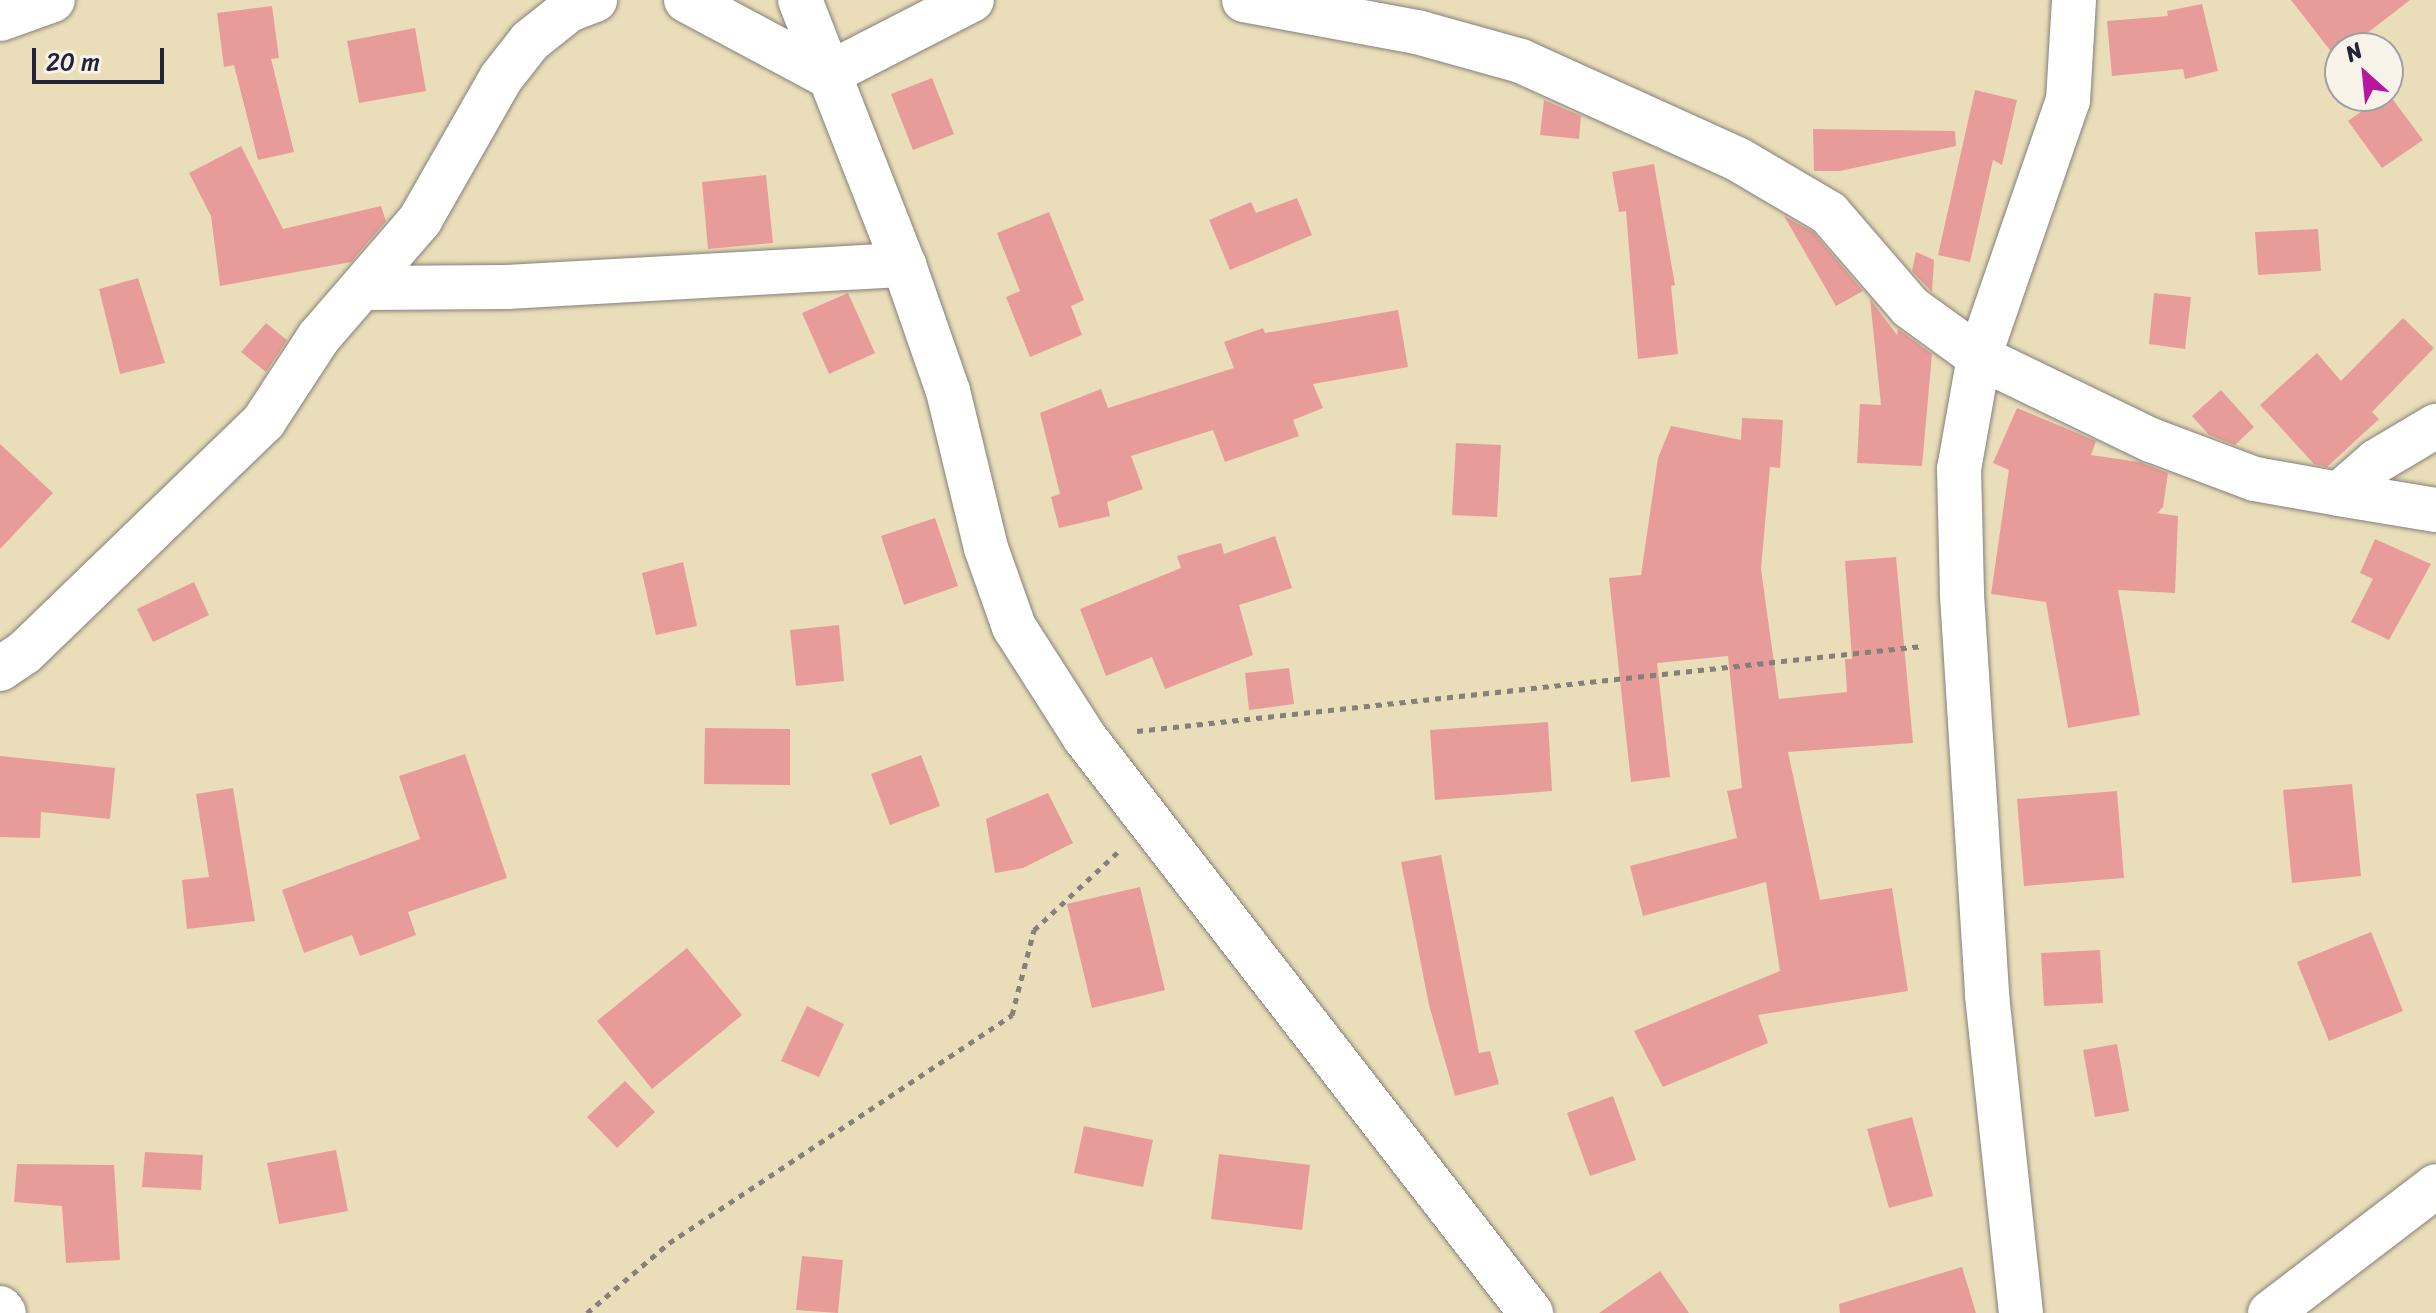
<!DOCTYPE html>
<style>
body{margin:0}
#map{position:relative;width:2436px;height:1313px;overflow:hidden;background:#e9deb9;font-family:Sriracha,sans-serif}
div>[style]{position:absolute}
.building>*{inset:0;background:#e89c99}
.path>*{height:5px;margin-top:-2.5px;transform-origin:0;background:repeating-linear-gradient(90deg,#86807a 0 6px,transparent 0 12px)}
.roads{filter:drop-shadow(0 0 2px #86807a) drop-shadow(0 0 2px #86807a)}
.minor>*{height:44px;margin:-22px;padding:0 22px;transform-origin:22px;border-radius:22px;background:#fff}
span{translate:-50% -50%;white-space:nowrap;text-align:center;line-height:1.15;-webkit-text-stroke:6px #f7f3e8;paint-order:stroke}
.north{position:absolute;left:2324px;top:32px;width:80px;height:80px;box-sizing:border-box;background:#f7f3e8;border:2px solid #a29fa3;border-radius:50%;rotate:333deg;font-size:22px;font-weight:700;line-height:32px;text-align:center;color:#22223b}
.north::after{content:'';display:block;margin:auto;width:28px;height:36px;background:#b5179e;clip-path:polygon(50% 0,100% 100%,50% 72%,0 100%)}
.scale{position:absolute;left:32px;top:48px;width:132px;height:36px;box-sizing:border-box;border:4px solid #22223b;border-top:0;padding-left:10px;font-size:24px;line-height:28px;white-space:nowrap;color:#22223b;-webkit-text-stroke:6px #f7f3e8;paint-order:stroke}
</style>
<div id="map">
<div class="building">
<i style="clip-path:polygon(2291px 0,2410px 0,2348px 48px,2340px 48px,2336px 58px)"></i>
<i style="clip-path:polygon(2202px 4px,2218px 71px,2185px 79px,2183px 69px,2112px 76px,2107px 21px,2168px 16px,2167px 11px)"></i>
<i style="clip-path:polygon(272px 6px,279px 58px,271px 59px,294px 152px,258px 160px,234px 65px,224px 67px,217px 13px)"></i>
<i style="clip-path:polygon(415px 28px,426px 91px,359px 103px,347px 41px)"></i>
<i style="clip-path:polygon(932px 78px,954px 134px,913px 150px,891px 94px)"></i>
<i style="clip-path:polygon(1975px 90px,2017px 100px,2002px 165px,1993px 160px,1970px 262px,1938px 255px)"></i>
<i style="clip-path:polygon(2388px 93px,2423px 140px,2382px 168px,2348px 121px)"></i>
<i style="clip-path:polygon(1544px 100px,1581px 116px,1579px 139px,1540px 135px)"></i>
<i style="clip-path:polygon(1813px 129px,1955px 131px,1956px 146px,1840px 171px,1814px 171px)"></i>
<i style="clip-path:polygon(241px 146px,283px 229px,381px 206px,386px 221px,351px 262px,220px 286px,211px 216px,189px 173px)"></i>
<i style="clip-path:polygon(1654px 164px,1675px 285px,1671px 286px,1678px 354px,1638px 359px,1626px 211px,1619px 212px,1612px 172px)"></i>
<i style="clip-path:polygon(766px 175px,773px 243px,708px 249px,702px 182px)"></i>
<i style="clip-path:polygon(1297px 198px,1312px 235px,1230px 270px,1209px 220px,1251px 202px,1256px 213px)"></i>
<i style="clip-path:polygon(1049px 212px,1084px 300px,1071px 306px,1082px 335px,1030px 357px,1006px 297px,1020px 291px,997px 233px)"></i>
<i style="clip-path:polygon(1784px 216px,1813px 232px,1863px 291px,1836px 306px)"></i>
<i style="clip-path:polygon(2318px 229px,2321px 271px,2258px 275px,2255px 232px)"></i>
<i style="clip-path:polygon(1916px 252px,1934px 260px,1932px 292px,1912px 271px)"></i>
<i style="clip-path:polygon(138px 278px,165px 363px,120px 374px,99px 289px)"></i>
<i style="clip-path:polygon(848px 293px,875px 353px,829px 374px,802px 313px)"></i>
<i style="clip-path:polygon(2154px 293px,2191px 297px,2185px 349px,2149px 344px)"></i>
<i style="clip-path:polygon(1870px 299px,1897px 335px,1898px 329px,1932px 354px,1922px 466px,1857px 463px,1860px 404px,1881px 405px)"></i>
<i style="clip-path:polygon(1398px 310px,1408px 367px,1313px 384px,1323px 408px,1293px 420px,1299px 436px,1225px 462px,1213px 430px,1131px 456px,1143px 489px,1107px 502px,1110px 516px,1059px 528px,1051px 497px,1060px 494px,1040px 413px,1101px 389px,1108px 408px,1234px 368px,1224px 342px,1263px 328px,1265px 333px)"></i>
<i style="clip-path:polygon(2403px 318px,2434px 348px,2372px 412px,2379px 419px,2327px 467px,2314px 464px,2260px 405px,2317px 353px,2341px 381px)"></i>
<i style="clip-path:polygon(266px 323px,287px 340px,266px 372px,241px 352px)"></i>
<i style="clip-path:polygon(2221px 390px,2254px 427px,2235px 445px,2209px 435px,2192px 416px)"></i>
<i style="clip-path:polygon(2017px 408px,2096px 441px,2091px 455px,2139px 462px,2168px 473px,2163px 507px,2157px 513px,2178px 516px,2175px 593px,2118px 590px,2140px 715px,2068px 728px,2046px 602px,1991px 594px,2009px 470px,1993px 463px)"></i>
<i style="clip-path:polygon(1742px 418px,1783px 420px,1780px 468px,1770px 467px,1761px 569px,1779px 699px,1847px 692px,1845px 659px,1852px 659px,1845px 561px,1896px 557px,1913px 743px,1788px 752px,1820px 900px,1892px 888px,1908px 991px,1758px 1015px,1768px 1043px,1663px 1087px,1634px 1031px,1780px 971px,1766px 882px,1643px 916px,1630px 866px,1737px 838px,1727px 791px,1742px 788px,1728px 656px,1657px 663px,1670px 777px,1631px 782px,1609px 578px,1641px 575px,1658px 458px,1671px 426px,1741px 440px)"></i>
<i style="clip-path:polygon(1456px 443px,1501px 445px,1497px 517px,1452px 515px)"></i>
<i style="clip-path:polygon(0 444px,53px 493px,0 549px)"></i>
<i style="clip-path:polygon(935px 518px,958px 586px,904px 605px,881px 536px)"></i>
<i style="clip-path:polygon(1275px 536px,1292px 588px,1239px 605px,1253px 655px,1165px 689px,1152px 657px,1106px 676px,1080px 609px,1181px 568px,1177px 556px,1221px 543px,1224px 554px)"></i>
<i style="clip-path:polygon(2375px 539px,2431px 564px,2389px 640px,2351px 622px,2373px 579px,2360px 573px)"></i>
<i style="clip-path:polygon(683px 562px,697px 626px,656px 635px,642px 573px)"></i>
<i style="clip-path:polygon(194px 582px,209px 615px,153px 642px,137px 609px)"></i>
<i style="clip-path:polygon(839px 625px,844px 681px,796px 686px,790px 630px)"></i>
<i style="clip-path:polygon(1289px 668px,1294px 704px,1249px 710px,1245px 673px)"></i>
<i style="clip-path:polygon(1548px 722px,1552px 791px,1435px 800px,1430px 730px)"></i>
<i style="clip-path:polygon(705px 728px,790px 729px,790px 785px,704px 784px)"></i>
<i style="clip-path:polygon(465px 754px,507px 878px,408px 912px,416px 935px,360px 956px,352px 935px,304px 953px,282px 890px,420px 839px,399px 776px)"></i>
<i style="clip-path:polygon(921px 755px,940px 806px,890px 825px,871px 774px)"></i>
<i style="clip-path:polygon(0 756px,115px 768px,110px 819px,41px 812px,40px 838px,0 837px)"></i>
<i style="clip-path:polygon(2352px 784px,2361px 876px,2292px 883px,2283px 790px)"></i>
<i style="clip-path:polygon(233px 788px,255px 921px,187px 929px,182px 880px,209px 877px,196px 794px)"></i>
<i style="clip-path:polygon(2117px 791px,2124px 878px,2024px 886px,2017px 799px)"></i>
<i style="clip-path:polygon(1048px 793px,1073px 843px,1023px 868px,995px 873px,986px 819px)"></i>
<i style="clip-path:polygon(1441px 855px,1479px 1053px,1490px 1051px,1499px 1084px,1455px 1096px,1429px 1005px,1401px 862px)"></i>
<i style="clip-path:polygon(1140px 887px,1165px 990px,1092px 1008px,1067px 904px)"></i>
<i style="clip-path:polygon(2371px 932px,2403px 1011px,2329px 1041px,2297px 962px)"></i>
<i style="clip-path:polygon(687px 948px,742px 1015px,652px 1089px,597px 1021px)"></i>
<i style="clip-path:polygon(2100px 950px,2103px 1003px,2044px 1006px,2041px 953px)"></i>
<i style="clip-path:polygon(807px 1006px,844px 1024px,819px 1077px,781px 1061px)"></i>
<i style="clip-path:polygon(2117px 1044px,2129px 1111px,2095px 1117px,2083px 1050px)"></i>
<i style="clip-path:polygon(625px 1081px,655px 1112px,617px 1148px,587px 1117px)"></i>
<i style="clip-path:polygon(1613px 1096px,1636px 1160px,1590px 1176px,1567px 1113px)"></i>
<i style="clip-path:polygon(1912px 1117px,1933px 1196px,1889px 1208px,1867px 1129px)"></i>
<i style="clip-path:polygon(1084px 1126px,1153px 1140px,1143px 1187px,1074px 1173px)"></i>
<i style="clip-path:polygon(336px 1150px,348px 1211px,279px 1224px,267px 1163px)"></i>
<i style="clip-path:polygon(145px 1152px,203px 1155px,201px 1190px,142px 1187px)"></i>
<i style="clip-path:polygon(1219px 1154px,1310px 1165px,1302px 1230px,1211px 1219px)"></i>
<i style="clip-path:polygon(17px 1164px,114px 1165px,120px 1260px,66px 1263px,62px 1206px,14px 1202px)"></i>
<i style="clip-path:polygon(802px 1256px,843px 1260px,838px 1313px,796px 1310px)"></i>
<i style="clip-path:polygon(1962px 1267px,1976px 1313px,1840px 1313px,1839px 1304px)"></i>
<i style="clip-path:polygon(1660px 1271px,1689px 1313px,1599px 1313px)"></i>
</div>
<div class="path">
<i style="left:1137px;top:731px;width:790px;rotate:-6.18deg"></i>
<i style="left:587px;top:1313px;width:108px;rotate:-40.5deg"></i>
<i style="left:669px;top:1243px;width:412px;rotate:-33.6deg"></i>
<i style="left:1012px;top:1015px;width:88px;rotate:-75.5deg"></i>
<i style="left:1034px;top:930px;width:116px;rotate:-42.9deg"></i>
</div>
<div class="roads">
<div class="minor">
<i style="left:686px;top:0;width:159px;rotate:28.2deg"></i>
<i style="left:826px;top:75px;width:164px;rotate:-27.2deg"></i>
<i style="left:800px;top:0;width:285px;rotate:68.6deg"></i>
<i style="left:904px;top:265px;width:133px;rotate:70.8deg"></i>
<i style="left:948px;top:391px;width:162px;rotate:76.4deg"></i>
<i style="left:986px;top:548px;width:84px;rotate:70.5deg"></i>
<i style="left:1014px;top:627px;width:132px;rotate:57.4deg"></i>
<i style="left:1085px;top:738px;width:728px;rotate:52.2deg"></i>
<i style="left:1244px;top:0;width:176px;rotate:10.5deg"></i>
<i style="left:1417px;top:32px;width:108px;rotate:15.6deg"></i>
<i style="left:1521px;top:61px;width:239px;rotate:24.4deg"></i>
<i style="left:1739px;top:160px;width:104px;rotate:30.5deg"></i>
<i style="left:1829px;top:213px;width:124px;rotate:49.2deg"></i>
<i style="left:1910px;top:307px;width:85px;rotate:35.9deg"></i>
<i style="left:1979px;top:357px;width:114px;rotate:100.1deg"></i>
<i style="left:1959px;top:469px;width:126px;rotate:88.6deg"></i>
<i style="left:1962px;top:595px;width:401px;rotate:86.4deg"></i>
<i style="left:1987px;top:995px;width:320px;rotate:83.9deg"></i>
<i style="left:2074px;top:0;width:100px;rotate:93.4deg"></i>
<i style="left:2068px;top:100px;width:272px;rotate:109.1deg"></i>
<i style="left:1979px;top:357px;width:191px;rotate:25.8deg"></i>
<i style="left:2151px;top:440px;width:111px;rotate:20.6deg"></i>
<i style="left:2255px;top:479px;width:85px;rotate:10.1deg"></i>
<i style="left:2339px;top:494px;width:50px;rotate:-41deg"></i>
<i style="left:2377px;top:461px;width:69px;rotate:-30.7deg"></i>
<i style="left:0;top:19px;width:56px;rotate:-19.7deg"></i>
<i style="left:366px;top:288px;width:141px;rotate:-0.4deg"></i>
<i style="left:507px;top:287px;width:398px;rotate:-3.2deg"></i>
<i style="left:2339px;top:494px;width:98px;rotate:9.4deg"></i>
<i style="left:0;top:669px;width:29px;rotate:-34deg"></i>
<i style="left:24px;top:653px;width:334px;rotate:-44deg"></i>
<i style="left:264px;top:421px;width:100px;rotate:-56.8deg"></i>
<i style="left:319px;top:337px;width:155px;rotate:-49.2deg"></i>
<i style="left:420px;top:220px;width:163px;rotate:-60.3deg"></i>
<i style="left:501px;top:78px;width:47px;rotate:-51.9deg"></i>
<i style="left:530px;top:41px;width:50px;rotate:-38.5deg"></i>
<i style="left:569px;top:10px;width:28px;rotate:-21deg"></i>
<i style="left:0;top:1308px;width:6px;rotate:51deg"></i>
<i style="left:2270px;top:1313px;width:209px;rotate:-37.4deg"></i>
</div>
</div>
<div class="north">N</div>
<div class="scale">20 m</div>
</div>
